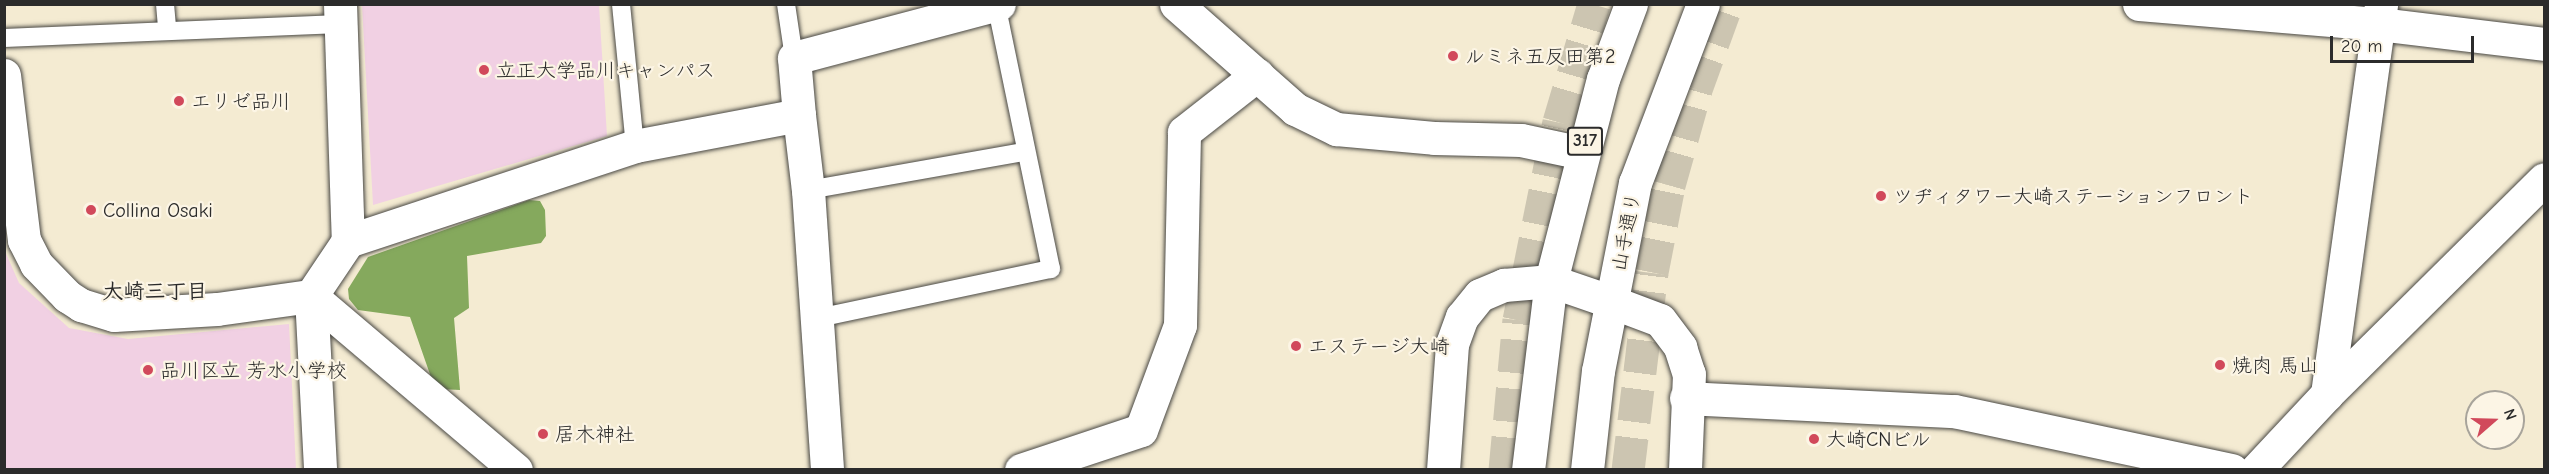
<!DOCTYPE html>
<meta charset="utf-8">
<style>
body{margin:0}
#map{position:relative;width:2549px;height:474px;overflow:hidden;background:#f4ebd2;font-family:"Comic Neue","Klee One",sans-serif}
div>[style]{position:absolute}
.built>*{inset:0;background:#f1d0e3}
.forest>*{inset:0;background:#85a95d}
.highway-tunnel>*{height:33px;margin-top:-16.5px;transform-origin:0;background:repeating-linear-gradient(90deg,#ccc5b1 0 33px,transparent 0 49px)}
.roads{filter:drop-shadow(0 0 2px #494844) drop-shadow(0 0 2px #494844)}
.lane>*{height:18px;margin:-9px;padding:0 9px;transform-origin:9px;border-radius:9px;background:#fff}
.street>*{height:33px;margin:-16.5px;padding:0 16.5px;transform-origin:16.5px;border-radius:16.5px;background:#fff}
.secondary>*{height:33px;margin:-16.5px;padding:0 16.5px;transform-origin:16.5px;border-radius:16.5px;background:#fff}
.primary>*{height:33px;margin:-16.5px;padding:0 16.5px;transform-origin:16.5px;border-radius:16.5px;background:#fff}
.dots>*{width:16px;height:16px;translate:-50% -50%;box-sizing:border-box;border:3px solid #fcf5e5;border-radius:50%}
span{translate:-50% -50%;white-space:nowrap;text-align:center;line-height:1.15;-webkit-text-stroke:4.5px #fcf5e5;paint-order:stroke}
.shield-label span{padding:2px 4px;background:#fcf5e5;border:2px solid;border-radius:4px;-webkit-text-stroke-width:0}
.shield-label{font-size:18px;color:#2b2b2b;font-weight:700}
.poi-label{font-size:20px;color:#2b2b2b}
.left{translate:0 -50%;text-align:left}
.street-label{font-size:20px;color:#2b2b2b}
.neighbourhood-label{font-size:21px;color:#2b2b2b;font-weight:700}
.frame{position:absolute;inset:0;border:6px solid #2b2b2b;pointer-events:none}
.north{position:absolute;left:2465px;top:390px;width:60px;height:60px;box-sizing:border-box;background:#fcf5e5;border:2px solid #a8a49b;border-radius:50%;rotate:70deg;font-size:16px;font-weight:700;line-height:24px;text-align:center;color:#2b2b2b}
.north::after{content:'';display:block;margin:auto;width:21px;height:27px;background:#d1495b;clip-path:polygon(50% 0,100% 100%,50% 72%,0 100%)}
.scale{position:absolute;left:2330px;top:36px;width:144px;height:27px;box-sizing:border-box;border:3px solid #2b2b2b;border-top:0;padding-left:8px;font-size:18px;line-height:21px;white-space:nowrap;color:#2b2b2b;-webkit-text-stroke:4px #fcf5e5;paint-order:stroke}
</style>
<div id="map">
<div class="built">
<i style="clip-path:polygon(362px 5px,599px 5px,607px 136px,373px 205px)"></i>
<i style="clip-path:polygon(4px 249px,19px 283px,69px 328px,128px 339px,289px 324px,296px 469px,5px 469px)"></i>
</div>
<div class="forest">
<i style="clip-path:polygon(529px 200px,540px 201px,545px 210px,546px 236px,541px 243px,467px 256px,469px 308px,454px 318px,460px 390px,440px 389px,433px 383px,410px 317px,358px 310px,349px 299px,348px 289px,368px 257px)"></i>
</div>
<div class="highway-tunnel">
<i style="left:1505px;top:470px;width:151px;rotate:-84.7deg"></i>
<i style="left:1519px;top:320px;width:202px;rotate:-78.6deg"></i>
<i style="left:1559px;top:122px;width:123px;rotate:-73.5deg"></i>
<i style="left:1628px;top:470px;width:199px;rotate:-83.1deg"></i>
<i style="left:1652px;top:272px;width:89px;rotate:-78.9deg"></i>
<i style="left:1669px;top:185px;width:100px;rotate:-74.3deg"></i>
<i style="left:1696px;top:89px;width:90px;rotate:-70deg"></i>
</div>
<div class="roads">
<div class="lane">
<i style="left:165px;top:4px;width:25px;rotate:85deg"></i>
<i style="left:621px;top:4px;width:143px;rotate:84.4deg"></i>
<i style="left:786px;top:4px;width:55px;rotate:81.6deg"></i>
<i style="left:4px;top:38px;width:336px;rotate:-2.4deg"></i>
<i style="left:808px;top:190px;width:219px;rotate:-10deg"></i>
<i style="left:818px;top:318px;width:238px;rotate:-11.9deg"></i>
<i style="left:1051px;top:269px;width:271px;rotate:-101.7deg"></i>
</div>
<div class="street">
<i style="left:340px;top:4px;width:237px;rotate:88.1deg"></i>
<i style="left:1176px;top:4px;width:159px;rotate:41.4deg"></i>
<i style="left:1295px;top:109px;width:46px;rotate:26deg"></i>
<i style="left:1336px;top:129px;width:98px;rotate:5.2deg"></i>
<i style="left:1434px;top:138px;width:87px;rotate:1.3deg"></i>
<i style="left:1521px;top:140px;width:62px;rotate:12deg"></i>
<i style="left:2139px;top:4px;width:241px;rotate:4.8deg"></i>
<i style="left:2379px;top:24px;width:166px;rotate:6.9deg"></i>
<i style="left:4px;top:75px;width:166px;rotate:83.1deg"></i>
<i style="left:24px;top:240px;width:27px;rotate:63deg"></i>
<i style="left:36px;top:264px;width:45px;rotate:45.9deg"></i>
<i style="left:67px;top:296px;width:17px;rotate:33deg"></i>
<i style="left:81px;top:305px;width:34px;rotate:17deg"></i>
<i style="left:114px;top:315px;width:103px;rotate:-3.3deg"></i>
<i style="left:217px;top:309px;width:95px;rotate:-7.9deg"></i>
<i style="left:311px;top:296px;width:174px;rotate:87deg"></i>
<i style="left:799px;top:115px;width:57px;rotate:-95deg"></i>
<i style="left:794px;top:58px;width:212px;rotate:-14.8deg"></i>
<i style="left:1612px;top:302px;width:51px;rotate:20.6deg"></i>
<i style="left:1660px;top:320px;width:34px;rotate:53deg"></i>
<i style="left:1680px;top:347px;width:28px;rotate:72deg"></i>
<i style="left:1689px;top:374px;width:96px;rotate:92.4deg"></i>
<i style="left:2327px;top:394px;width:394px;rotate:-82.1deg"></i>
<i style="left:1686px;top:398px;width:268px;rotate:2.8deg"></i>
<i style="left:1954px;top:411px;width:284px;rotate:12deg"></i>
<i style="left:516px;top:470px;width:269px;rotate:-139.7deg"></i>
<i style="left:311px;top:296px;width:66px;rotate:-56.1deg"></i>
<i style="left:348px;top:241px;width:302px;rotate:-18.3deg"></i>
<i style="left:635px;top:146px;width:167px;rotate:-10.7deg"></i>
<i style="left:799px;top:115px;width:76px;rotate:83.2deg"></i>
<i style="left:808px;top:190px;width:281px;rotate:86.1deg"></i>
<i style="left:1021px;top:470px;width:126px;rotate:-18.4deg"></i>
<i style="left:1141px;top:430px;width:112px;rotate:-69.6deg"></i>
<i style="left:1180px;top:325px;width:193px;rotate:-88.8deg"></i>
<i style="left:1184px;top:132px;width:93px;rotate:-38deg"></i>
<i style="left:2256px;top:470px;width:104px;rotate:-46.9deg"></i>
<i style="left:2327px;top:394px;width:305px;rotate:-44.7deg"></i>
</div>
<div class="secondary">
<i style="left:1443px;top:470px;width:126px;rotate:-85.9deg"></i>
<i style="left:1452px;top:344px;width:29px;rotate:-70deg"></i>
<i style="left:1462px;top:317px;width:28px;rotate:-51deg"></i>
<i style="left:1480px;top:295px;width:26px;rotate:-23deg"></i>
<i style="left:1504px;top:285px;width:47px;rotate:-4.9deg"></i>
<i style="left:1551px;top:281px;width:65px;rotate:19deg"></i>
</div>
<div class="primary">
<i style="left:1528px;top:470px;width:190px;rotate:-83.1deg"></i>
<i style="left:1551px;top:281px;width:209px;rotate:-75.6deg"></i>
<i style="left:1603px;top:79px;width:80px;rotate:-69.5deg"></i>
<i style="left:1587px;top:470px;width:100px;rotate:-83.7deg"></i>
<i style="left:1598px;top:371px;width:192px;rotate:-78.9deg"></i>
<i style="left:1635px;top:183px;width:191px;rotate:-69.2deg"></i>
</div>
</div>
<div class="dots">
<i style="left:1453px;top:56px;background:#d1495b"></i>
<i style="left:484px;top:70px;background:#d1495b"></i>
<i style="left:179px;top:101px;background:#d1495b"></i>
<i style="left:1881px;top:196px;background:#d1495b"></i>
<i style="left:91px;top:210px;background:#d1495b"></i>
<i style="left:1296px;top:346px;background:#d1495b"></i>
<i style="left:2220px;top:365px;background:#d1495b"></i>
<i style="left:148px;top:370px;background:#d1495b"></i>
<i style="left:543px;top:434px;background:#d1495b"></i>
<i style="left:1814px;top:439px;background:#d1495b"></i>
</div>
<div class="shield-label">
<span style="left:1585px;top:141px">317</span>
</div>
<div class="poi-label">
<span class="left" style="left:1465px;top:56px">ルミネ五反田第2</span>
<span class="left" style="left:496px;top:70px">立正大学品川キャンパス</span>
<span class="left" style="left:191px;top:101px">エリゼ品川</span>
<span class="left" style="left:1893px;top:196px">ツヂィタワー大崎ステーションフロント</span>
<span class="left" style="left:103px;top:210px">Collina Osaki</span>
<span class="left" style="left:1308px;top:346px">エステージ大崎</span>
<span class="left" style="left:2232px;top:365px">焼肉 馬山</span>
<span class="left" style="left:160px;top:370px">品川区立 芳水小学校</span>
<span class="left" style="left:555px;top:434px">居木神社</span>
<span class="left" style="left:1826px;top:439px">大崎CNビル</span>
</div>
<div class="street-label">
<span style="left:1626px;top:232px;rotate:-79deg">山手通り</span>
</div>
<div class="neighbourhood-label">
<span style="left:155px;top:291px">大崎三丁目</span>
</div>
<div class="frame"></div>
<div class="north">N</div>
<div class="scale">20 m</div>
</div>
